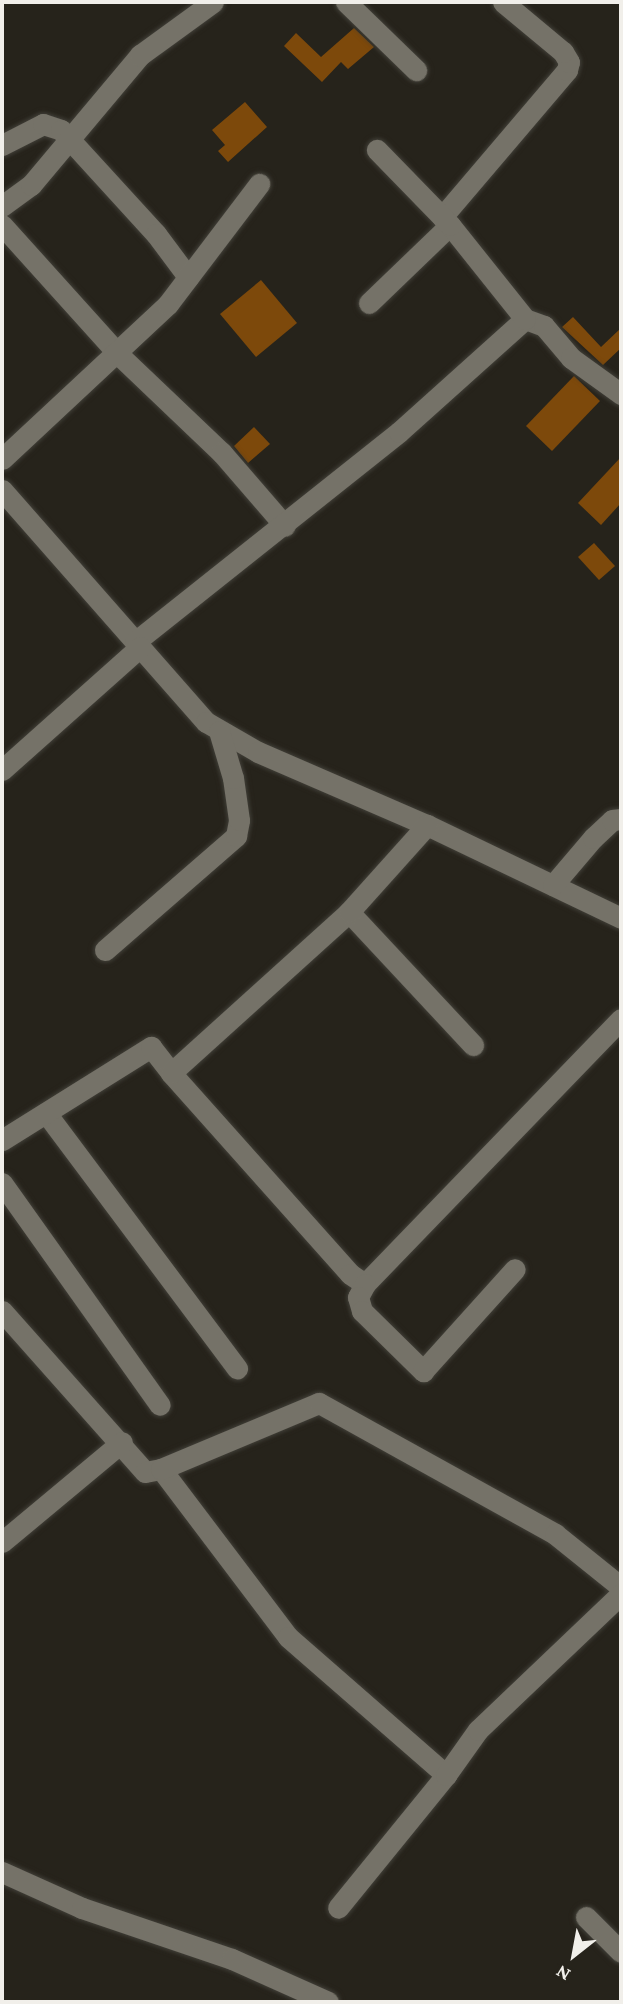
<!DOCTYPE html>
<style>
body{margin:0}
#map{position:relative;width:623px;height:2004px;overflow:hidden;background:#26231b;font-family:"Crimson Pro",serif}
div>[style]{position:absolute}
.building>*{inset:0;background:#7d490b}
.roads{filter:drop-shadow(0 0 2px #413f38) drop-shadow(0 0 2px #413f38)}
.minor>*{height:21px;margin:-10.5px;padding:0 10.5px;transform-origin:10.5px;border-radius:10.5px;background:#757268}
span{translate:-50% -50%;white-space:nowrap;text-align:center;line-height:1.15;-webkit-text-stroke:5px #26231b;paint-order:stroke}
.frame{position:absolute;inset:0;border:4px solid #f1efea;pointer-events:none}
.north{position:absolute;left:539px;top:1920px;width:70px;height:70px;-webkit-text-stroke:5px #26231b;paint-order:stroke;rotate:211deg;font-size:19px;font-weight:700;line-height:28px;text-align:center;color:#f1efea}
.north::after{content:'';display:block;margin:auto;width:24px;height:32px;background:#f1efea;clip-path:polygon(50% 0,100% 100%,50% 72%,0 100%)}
</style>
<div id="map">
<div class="building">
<i style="clip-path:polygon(354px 28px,374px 47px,348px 69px,341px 62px,322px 82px,284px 46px,296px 33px,321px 57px)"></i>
<i style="clip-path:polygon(245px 102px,267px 127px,228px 162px,218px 151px,225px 145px,212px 130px)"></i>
<i style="clip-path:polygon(261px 280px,297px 323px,256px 357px,220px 314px)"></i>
<i style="clip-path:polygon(573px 317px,601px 347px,621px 328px,621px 348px,603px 365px,562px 327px)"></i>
<i style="clip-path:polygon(574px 376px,600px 401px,552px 451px,526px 426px)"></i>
<i style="clip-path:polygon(254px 427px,270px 444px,248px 463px,234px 446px)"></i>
<i style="clip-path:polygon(621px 457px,621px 503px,601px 525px,578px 503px)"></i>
<i style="clip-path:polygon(594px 543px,615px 566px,599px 580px,578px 557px)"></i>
</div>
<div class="roads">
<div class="minor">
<i style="left:346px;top:2px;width:98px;rotate:44.2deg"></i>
<i style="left:2px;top:145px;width:46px;rotate:-27.1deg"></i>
<i style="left:43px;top:124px;width:19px;rotate:18deg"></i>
<i style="left:61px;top:130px;width:141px;rotate:47.6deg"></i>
<i style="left:156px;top:234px;width:54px;rotate:53.3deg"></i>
<i style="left:2px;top:206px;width:36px;rotate:-36deg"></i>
<i style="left:31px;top:185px;width:170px;rotate:-50deg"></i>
<i style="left:140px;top:55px;width:90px;rotate:-36deg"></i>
<i style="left:442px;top:217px;width:193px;rotate:-49.6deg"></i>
<i style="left:567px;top:70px;width:8px;rotate:-76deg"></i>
<i style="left:569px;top:62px;width:12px;rotate:-121deg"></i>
<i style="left:563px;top:52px;width:78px;rotate:-140.2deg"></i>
<i style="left:2px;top:225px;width:173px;rotate:48deg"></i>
<i style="left:118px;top:354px;width:144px;rotate:43.6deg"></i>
<i style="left:222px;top:453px;width:96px;rotate:49.2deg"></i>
<i style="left:369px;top:303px;width:112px;rotate:-43.9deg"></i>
<i style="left:525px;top:319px;width:20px;rotate:20deg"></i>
<i style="left:544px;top:326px;width:42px;rotate:49.8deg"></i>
<i style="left:571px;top:358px;width:62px;rotate:35.8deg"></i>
<i style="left:2px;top:459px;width:227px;rotate:-43deg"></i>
<i style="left:168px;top:304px;width:151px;rotate:-52.8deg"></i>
<i style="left:2px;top:490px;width:309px;rotate:48.7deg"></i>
<i style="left:206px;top:722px;width:60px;rotate:30deg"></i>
<i style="left:258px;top:752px;width:184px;rotate:23.4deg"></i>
<i style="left:427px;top:825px;width:215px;rotate:25.6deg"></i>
<i style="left:135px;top:642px;width:337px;rotate:-38.5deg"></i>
<i style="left:399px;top:432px;width:169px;rotate:-41.9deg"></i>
<i style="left:525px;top:319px;width:120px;rotate:-128.6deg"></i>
<i style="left:450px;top:225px;width:105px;rotate:-134.2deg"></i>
<i style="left:2px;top:770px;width:185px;rotate:-41.7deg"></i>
<i style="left:553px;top:885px;width:62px;rotate:-49.6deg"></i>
<i style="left:593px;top:838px;width:26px;rotate:-43deg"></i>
<i style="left:612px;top:820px;width:9px;rotate:-6deg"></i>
<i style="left:349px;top:912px;width:182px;rotate:47deg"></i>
<i style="left:105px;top:950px;width:174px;rotate:-41deg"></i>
<i style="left:236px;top:836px;width:16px;rotate:-79deg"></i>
<i style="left:239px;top:820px;width:42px;rotate:-98.1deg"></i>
<i style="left:233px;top:778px;width:49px;rotate:-106.6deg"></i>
<i style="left:171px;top:1073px;width:269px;rotate:48.3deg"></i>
<i style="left:350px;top:1274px;width:18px;rotate:34deg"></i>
<i style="left:365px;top:1284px;width:368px;rotate:-46deg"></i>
<i style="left:46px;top:1113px;width:319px;rotate:53.2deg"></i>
<i style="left:2px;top:1140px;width:176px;rotate:-32deg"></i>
<i style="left:151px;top:1047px;width:33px;rotate:52deg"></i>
<i style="left:171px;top:1073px;width:240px;rotate:-42.1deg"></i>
<i style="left:349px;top:912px;width:117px;rotate:-48.1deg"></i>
<i style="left:2px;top:1183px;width:272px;rotate:54.6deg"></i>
<i style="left:365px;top:1284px;width:15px;rotate:118deg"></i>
<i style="left:358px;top:1297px;width:15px;rotate:74deg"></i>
<i style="left:362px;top:1311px;width:86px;rotate:44.5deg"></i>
<i style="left:423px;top:1371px;width:137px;rotate:-48deg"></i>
<i style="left:2px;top:1311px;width:215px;rotate:48.4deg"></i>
<i style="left:145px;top:1472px;width:16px;rotate:-11deg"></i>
<i style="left:161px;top:1469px;width:211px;rotate:52.9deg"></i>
<i style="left:288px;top:1637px;width:210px;rotate:41.1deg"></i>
<i style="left:446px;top:1775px;width:171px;rotate:129.1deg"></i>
<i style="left:161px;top:1469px;width:171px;rotate:-22.7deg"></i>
<i style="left:319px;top:1403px;width:270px;rotate:29deg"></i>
<i style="left:555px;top:1534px;width:85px;rotate:38.8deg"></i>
<i style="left:2px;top:1542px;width:156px;rotate:-39.8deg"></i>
<i style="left:446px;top:1775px;width:55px;rotate:-54.6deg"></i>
<i style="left:478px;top:1730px;width:197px;rotate:-43.6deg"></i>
<i style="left:2px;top:1872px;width:88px;rotate:24.2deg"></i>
<i style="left:82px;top:1908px;width:158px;rotate:18.8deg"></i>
<i style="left:232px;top:1959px;width:105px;rotate:24.1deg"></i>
<i style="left:586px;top:1917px;width:49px;rotate:45deg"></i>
</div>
</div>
<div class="frame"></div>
<div class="north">N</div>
</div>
